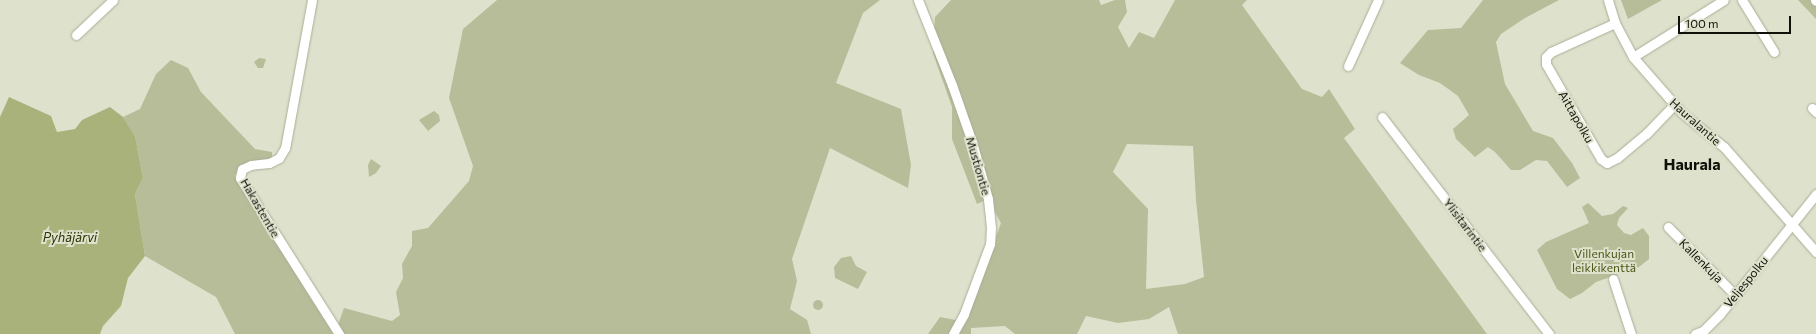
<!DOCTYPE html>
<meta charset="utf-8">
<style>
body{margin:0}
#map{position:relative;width:1816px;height:334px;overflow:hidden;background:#dee2cc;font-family:Commissioner,sans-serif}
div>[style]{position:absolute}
.green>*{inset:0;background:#b7bd99}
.round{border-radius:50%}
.water>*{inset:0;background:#a9b27b}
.roads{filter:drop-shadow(0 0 1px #a9ae98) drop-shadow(0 0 1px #a9ae98)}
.minor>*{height:9px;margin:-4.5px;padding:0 4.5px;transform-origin:4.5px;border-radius:4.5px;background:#fff}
span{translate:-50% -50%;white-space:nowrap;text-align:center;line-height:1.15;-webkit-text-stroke:4px #dee2cc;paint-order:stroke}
.street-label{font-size:12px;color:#10120a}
.park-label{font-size:12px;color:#4d5416}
.water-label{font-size:13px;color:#2e3307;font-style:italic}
.district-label{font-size:16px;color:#10120a;font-weight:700}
.scale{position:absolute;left:1678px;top:16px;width:113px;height:18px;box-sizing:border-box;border:2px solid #10120a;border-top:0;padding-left:5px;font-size:12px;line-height:14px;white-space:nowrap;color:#10120a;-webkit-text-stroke:3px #dee2cc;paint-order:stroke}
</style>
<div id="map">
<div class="green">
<i style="clip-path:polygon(497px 0,880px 0,863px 13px,836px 83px,901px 109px,911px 165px,908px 188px,830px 148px,792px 259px,797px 281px,790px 309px,807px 320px,811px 334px,235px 334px,216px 297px,145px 256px,135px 194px,143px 178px,135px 136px,123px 117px,140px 109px,156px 74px,171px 60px,188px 68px,201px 92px,255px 149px,272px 152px,272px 158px,249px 162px,239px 167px,235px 176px,335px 333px,344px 308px,392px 321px,400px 315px,396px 292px,403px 278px,402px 264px,412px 246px,412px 231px,428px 228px,469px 181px,473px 166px,449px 98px,463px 29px)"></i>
<i style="clip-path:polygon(evenodd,951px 0,1099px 0,1101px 5px,1115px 0,1125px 0,1127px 12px,1118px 27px,1129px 48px,1139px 32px,1154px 38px,1175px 0,1247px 0,1242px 5px,1302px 89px,1322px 97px,1329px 89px,1355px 129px,1344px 138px,1487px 334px,1178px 334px,1169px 307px,1149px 319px,1118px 323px,1086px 316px,1077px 334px,1015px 334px,1005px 326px,971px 328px,971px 334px,928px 334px,940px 317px,966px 322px,1001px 223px,988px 199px,977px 204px,952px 139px,952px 107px,933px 53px,935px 17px,951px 0,1127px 144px,1193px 146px,1196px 200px,1204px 277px,1185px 284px,1146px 289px,1148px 209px,1113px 172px,1127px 144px)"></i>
<i style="clip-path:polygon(1483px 0,1559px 0,1525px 18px,1501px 34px,1496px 42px,1505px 84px,1533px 131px,1553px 138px,1572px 163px,1580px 178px,1567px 187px,1547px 161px,1536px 160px,1520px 170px,1511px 170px,1495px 152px,1488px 147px,1475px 157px,1456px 139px,1453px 129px,1469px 115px,1458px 96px,1440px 83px,1419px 75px,1400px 63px,1428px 30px,1461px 28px)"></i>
<i style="clip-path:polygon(1621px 0,1662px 0,1628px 19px)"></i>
<i style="clip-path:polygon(1798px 0,1816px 0,1816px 19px)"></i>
<i style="clip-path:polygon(259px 58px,266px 59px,263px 68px,258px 68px,254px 62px)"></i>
<i style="clip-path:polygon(434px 111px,439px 115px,440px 121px,428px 131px,419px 120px)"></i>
<i style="clip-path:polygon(371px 159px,381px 166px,376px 173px,369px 177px,368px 165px)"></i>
<i style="clip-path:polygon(1588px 203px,1602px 216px,1613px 214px,1623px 206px,1628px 208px,1619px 218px,1617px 225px,1624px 233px,1631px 235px,1643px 228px,1649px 236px,1649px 259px,1639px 267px,1596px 282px,1582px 293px,1570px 299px,1557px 289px,1537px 250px,1546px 242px,1589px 223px,1582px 207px)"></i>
<i style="clip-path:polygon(851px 256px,856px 266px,867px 272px,858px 289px,835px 278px,834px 267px,841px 258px)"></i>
<i class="round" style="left:813px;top:300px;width:10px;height:10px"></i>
</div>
<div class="water">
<i style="clip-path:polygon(9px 97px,51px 116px,57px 132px,75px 129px,82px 120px,110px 107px,123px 117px,135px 136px,143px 178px,135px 194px,145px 256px,128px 278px,121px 306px,103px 326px,100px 334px,0 334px,0 117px)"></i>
</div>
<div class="roads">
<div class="minor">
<i style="left:312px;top:0;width:150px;rotate:100.3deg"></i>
<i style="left:285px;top:148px;width:12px;rotate:121deg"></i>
<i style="left:279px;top:158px;width:11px;rotate:153deg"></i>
<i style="left:269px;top:163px;width:18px;rotate:174deg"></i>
<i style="left:251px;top:165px;width:10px;rotate:156deg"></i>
<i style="left:242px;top:169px;width:9px;rotate:103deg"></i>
<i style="left:240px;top:178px;width:185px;rotate:57.6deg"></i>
<i style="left:918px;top:0;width:92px;rotate:68.2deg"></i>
<i style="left:952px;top:85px;width:60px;rotate:70.7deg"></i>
<i style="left:972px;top:142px;width:59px;rotate:74.3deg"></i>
<i style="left:988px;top:199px;width:28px;rotate:84deg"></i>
<i style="left:991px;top:227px;width:17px;rotate:93deg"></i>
<i style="left:990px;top:244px;width:75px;rotate:110.4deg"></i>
<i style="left:964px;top:314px;width:23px;rotate:119deg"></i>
<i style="left:1608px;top:0;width:24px;rotate:73deg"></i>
<i style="left:1615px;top:23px;width:38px;rotate:62deg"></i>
<i style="left:1633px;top:57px;width:74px;rotate:48.8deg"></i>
<i style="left:1682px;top:113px;width:54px;rotate:39deg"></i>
<i style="left:1724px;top:147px;width:140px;rotate:48.8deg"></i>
<i style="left:1742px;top:0;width:61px;rotate:58.4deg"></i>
<i style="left:1815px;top:0;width:1px;rotate:45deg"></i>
<i style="left:1615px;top:23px;width:70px;rotate:155.6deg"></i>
<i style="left:1551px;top:52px;width:7px;rotate:135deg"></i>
<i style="left:1546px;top:57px;width:7px;rotate:90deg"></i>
<i style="left:1546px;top:64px;width:110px;rotate:59.9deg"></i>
<i style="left:1601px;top:159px;width:7px;rotate:34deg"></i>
<i style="left:1607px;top:163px;width:11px;rotate:-27deg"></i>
<i style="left:1617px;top:158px;width:38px;rotate:-40deg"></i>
<i style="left:1646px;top:134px;width:40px;rotate:-46deg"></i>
<i style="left:76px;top:35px;width:51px;rotate:-43.4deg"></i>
<i style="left:1633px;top:57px;width:107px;rotate:-32.1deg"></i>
<i style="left:1348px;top:66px;width:72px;rotate:-65.6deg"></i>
<i style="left:1812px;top:108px;width:6px;rotate:45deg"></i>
<i style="left:1382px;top:117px;width:274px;rotate:52.4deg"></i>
<i style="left:1668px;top:227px;width:95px;rotate:45.4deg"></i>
<i style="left:1613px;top:279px;width:58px;rotate:71.9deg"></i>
<i style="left:1695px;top:334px;width:9px;rotate:-21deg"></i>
<i style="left:1703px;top:331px;width:24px;rotate:-45deg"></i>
<i style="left:1720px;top:314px;width:154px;rotate:-51.3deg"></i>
</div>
</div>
<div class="street-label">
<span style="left:1576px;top:117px;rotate:60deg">Aittapolku</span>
<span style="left:1695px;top:122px;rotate:42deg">Hauralantie</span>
<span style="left:978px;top:166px;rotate:74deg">Mustiontie</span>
<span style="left:260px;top:208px;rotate:60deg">Hakastentie</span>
<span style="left:1465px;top:225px;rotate:53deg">Ylisitarintie</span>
<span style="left:1701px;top:261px;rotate:45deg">Kallenkuja</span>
<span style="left:1746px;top:282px;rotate:-51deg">Veljespolku</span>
</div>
<div class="park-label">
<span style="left:1604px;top:261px">Villenkujan<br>leikkikenttä</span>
</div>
<div class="water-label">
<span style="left:70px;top:237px">Pyhäjärvi</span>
</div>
<div class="district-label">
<span style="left:1692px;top:164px">Haurala</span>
</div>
<div class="scale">100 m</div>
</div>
